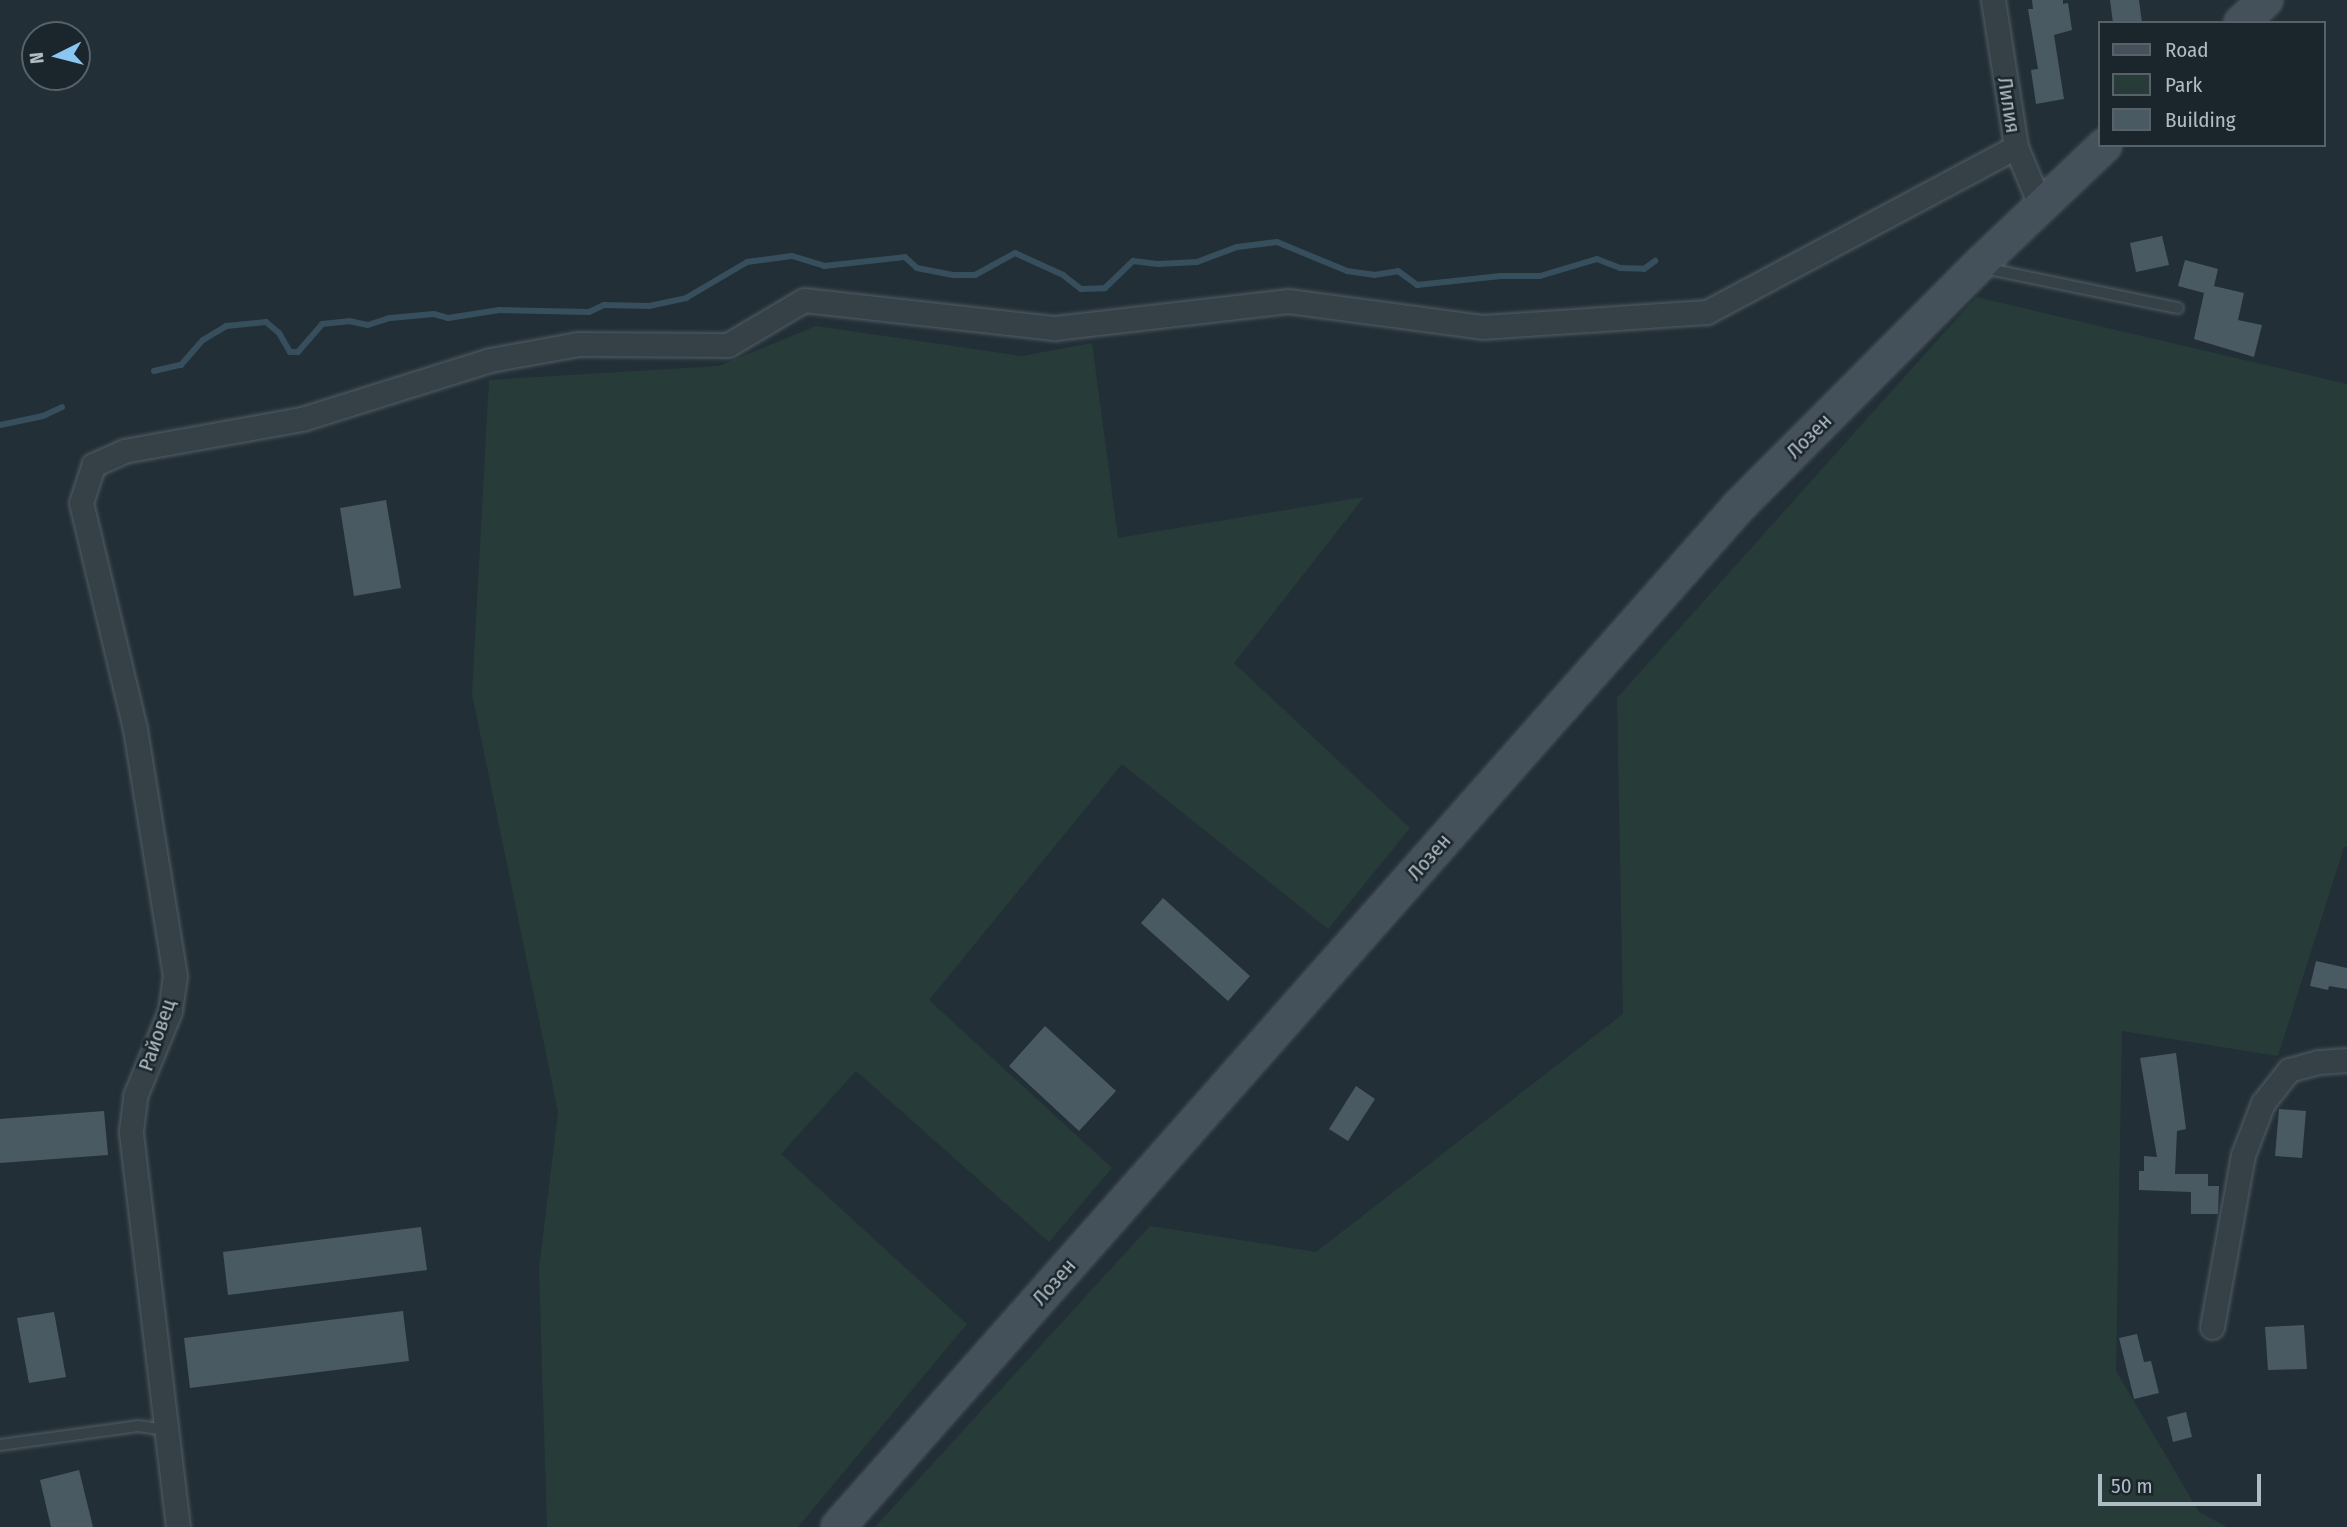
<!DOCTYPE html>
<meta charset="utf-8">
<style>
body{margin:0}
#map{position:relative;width:2347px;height:1527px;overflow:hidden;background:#222f37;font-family:"Fira Sans Condensed",sans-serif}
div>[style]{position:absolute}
.green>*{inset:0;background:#273c38}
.stream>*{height:6px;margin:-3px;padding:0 3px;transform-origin:3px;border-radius:3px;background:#374e5d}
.building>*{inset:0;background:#4a5a62}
.roads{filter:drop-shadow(0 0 2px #535e65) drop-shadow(0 0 2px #535e65)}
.lane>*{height:10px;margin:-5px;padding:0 5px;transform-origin:5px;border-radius:5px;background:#354147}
.street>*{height:23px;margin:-11.5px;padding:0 11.5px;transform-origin:11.5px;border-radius:11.5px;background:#354147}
.secondary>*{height:32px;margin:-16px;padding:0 16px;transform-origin:16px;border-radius:16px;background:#44515a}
span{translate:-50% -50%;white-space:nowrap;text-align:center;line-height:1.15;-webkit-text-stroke:5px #1b252c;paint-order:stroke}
.street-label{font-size:21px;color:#b0bcc4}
.legend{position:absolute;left:2098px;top:21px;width:228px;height:126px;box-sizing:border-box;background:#1b252c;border:2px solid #576169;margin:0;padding:9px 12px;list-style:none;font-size:21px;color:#b0bcc4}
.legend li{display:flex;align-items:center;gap:14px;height:35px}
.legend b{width:35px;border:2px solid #576169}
.north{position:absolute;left:21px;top:21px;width:70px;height:70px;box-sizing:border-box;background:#1b252c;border:2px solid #576169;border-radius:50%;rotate:264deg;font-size:19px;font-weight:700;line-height:28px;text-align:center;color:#b0bcc4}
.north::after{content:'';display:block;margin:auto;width:24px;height:32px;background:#89c6f0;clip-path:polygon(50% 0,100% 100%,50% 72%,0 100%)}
.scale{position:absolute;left:2098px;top:1474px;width:163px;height:32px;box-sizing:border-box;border:4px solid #b0bcc4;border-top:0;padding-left:9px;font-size:21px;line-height:24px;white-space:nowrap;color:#b0bcc4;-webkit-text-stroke:5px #1b252c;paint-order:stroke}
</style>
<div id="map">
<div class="green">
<i style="clip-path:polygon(1976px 297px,2347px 384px,2347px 847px,2344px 847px,2278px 1056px,2122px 1031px,2116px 1371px,2199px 1512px,2227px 1527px,875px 1527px,1150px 1226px,1316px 1252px,1623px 1014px,1617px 698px)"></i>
<i style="clip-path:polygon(816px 326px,1022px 356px,1092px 343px,1118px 538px,1364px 497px,1234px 663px,1410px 828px,1328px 929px,1122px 764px,929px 1000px,1112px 1168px,1049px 1242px,856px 1071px,781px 1154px,967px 1324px,798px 1527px,547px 1527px,539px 1269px,558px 1112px,472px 694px,489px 380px,719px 366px)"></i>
</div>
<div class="stream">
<i style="left:154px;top:371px;width:28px;rotate:-13deg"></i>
<i style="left:181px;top:365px;width:33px;rotate:-49deg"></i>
<i style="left:203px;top:340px;width:27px;rotate:-31deg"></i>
<i style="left:226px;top:326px;width:40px;rotate:-5.7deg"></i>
<i style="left:266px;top:322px;width:17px;rotate:40deg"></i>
<i style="left:279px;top:333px;width:22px;rotate:60deg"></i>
<i style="left:290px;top:352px;width:8px"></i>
<i style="left:298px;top:352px;width:37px;rotate:-49deg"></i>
<i style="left:322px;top:324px;width:27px;rotate:-6deg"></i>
<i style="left:349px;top:321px;width:19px;rotate:12deg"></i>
<i style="left:368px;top:325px;width:23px;rotate:-18deg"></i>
<i style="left:390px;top:318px;width:44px;rotate:-5.2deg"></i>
<i style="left:434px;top:314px;width:15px;rotate:16deg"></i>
<i style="left:448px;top:318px;width:52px;rotate:-8.9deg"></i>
<i style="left:499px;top:310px;width:90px;rotate:1.3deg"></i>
<i style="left:589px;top:312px;width:17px;rotate:-25deg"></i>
<i style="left:604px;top:305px;width:45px;rotate:1.3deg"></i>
<i style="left:649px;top:306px;width:38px;rotate:-12deg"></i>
<i style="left:686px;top:298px;width:71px;rotate:-30.5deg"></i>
<i style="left:747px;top:262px;width:45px;rotate:-7.6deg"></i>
<i style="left:792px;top:256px;width:34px;rotate:17deg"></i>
<i style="left:824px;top:266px;width:81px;rotate:-6.3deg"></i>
<i style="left:905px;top:257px;width:16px;rotate:43deg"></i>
<i style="left:917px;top:268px;width:38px;rotate:11deg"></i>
<i style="left:954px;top:275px;width:21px"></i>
<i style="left:975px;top:275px;width:46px;rotate:-28.8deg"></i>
<i style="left:1015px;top:253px;width:53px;rotate:24.6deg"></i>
<i style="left:1063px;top:275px;width:23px;rotate:38deg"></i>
<i style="left:1081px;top:289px;width:24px;rotate:-2deg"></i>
<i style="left:1105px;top:288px;width:39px;rotate:-44deg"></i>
<i style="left:1133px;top:261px;width:25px;rotate:7deg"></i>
<i style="left:1158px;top:264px;width:39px;rotate:-3deg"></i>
<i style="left:1197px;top:262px;width:43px;rotate:-20.6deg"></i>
<i style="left:1237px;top:247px;width:40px;rotate:-7.1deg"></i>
<i style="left:1277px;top:242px;width:76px;rotate:22.5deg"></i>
<i style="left:1347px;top:271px;width:27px;rotate:8deg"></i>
<i style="left:1374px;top:275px;width:24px;rotate:-9deg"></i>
<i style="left:1398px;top:271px;width:24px;rotate:36deg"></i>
<i style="left:1417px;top:285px;width:84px;rotate:-6.1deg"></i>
<i style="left:1501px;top:276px;width:39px"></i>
<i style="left:1540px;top:276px;width:59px;rotate:-16.6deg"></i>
<i style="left:1597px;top:259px;width:25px;rotate:21deg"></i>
<i style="left:1620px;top:268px;width:24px;rotate:2deg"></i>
<i style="left:1644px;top:269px;width:14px;rotate:-36deg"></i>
<i style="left:0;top:425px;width:44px;rotate:-11.8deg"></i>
<i style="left:43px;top:416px;width:21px;rotate:-25deg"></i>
</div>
<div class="building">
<i style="clip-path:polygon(2032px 0,2063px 0,2063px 4px,2068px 3px,2072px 30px,2054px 35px,2064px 99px,2036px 104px,2031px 70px,2038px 69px,2028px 9px,2033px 9px)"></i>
<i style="clip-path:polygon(2110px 0,2139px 0,2142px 23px,2113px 23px)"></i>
<i style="clip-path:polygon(2162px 236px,2169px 265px,2136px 272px,2130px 243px)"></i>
<i style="clip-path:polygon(2185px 260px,2218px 269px,2214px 286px,2244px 293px,2238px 320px,2262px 325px,2254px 357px,2194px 339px,2204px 293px,2178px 286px)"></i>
<i style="clip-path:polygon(386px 500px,401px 588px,354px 596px,340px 508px)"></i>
<i style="clip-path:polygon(1163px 898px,1250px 976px,1228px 1001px,1141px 923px)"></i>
<i style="clip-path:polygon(2316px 961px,2347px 968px,2347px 989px,2329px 986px,2328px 990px,2310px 986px)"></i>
<i style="clip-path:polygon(1045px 1026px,1116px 1091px,1079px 1131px,1009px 1066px)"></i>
<i style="clip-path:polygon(2176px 1053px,2186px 1129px,2177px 1131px,2175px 1174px,2208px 1174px,2208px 1186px,2219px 1186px,2218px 1214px,2191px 1214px,2191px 1192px,2139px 1190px,2139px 1171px,2144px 1171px,2144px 1156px,2157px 1157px,2140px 1058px)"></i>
<i style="clip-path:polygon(1356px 1086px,1375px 1099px,1348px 1141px,1329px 1129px)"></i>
<i style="clip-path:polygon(2279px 1109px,2306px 1111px,2302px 1158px,2275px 1156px)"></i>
<i style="clip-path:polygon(104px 1111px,108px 1155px,0 1163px,0 1119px)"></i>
<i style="clip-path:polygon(421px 1227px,427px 1270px,228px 1295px,223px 1252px)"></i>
<i style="clip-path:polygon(403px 1311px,409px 1361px,190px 1388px,184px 1338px)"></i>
<i style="clip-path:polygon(54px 1312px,66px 1377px,29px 1383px,17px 1318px)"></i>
<i style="clip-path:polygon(2304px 1325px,2307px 1369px,2268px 1370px,2265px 1327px)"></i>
<i style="clip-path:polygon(2137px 1334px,2144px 1362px,2151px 1361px,2159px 1393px,2134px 1399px,2119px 1338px)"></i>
<i style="clip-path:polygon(2186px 1412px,2192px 1437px,2173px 1442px,2167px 1417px)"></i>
<i style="clip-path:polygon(79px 1470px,93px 1527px,51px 1527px,40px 1480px)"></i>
</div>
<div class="roads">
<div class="lane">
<i style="left:1984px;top:268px;width:198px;rotate:11.7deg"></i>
<i style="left:0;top:1445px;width:139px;rotate:-7.8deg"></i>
<i style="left:138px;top:1426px;width:29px;rotate:8deg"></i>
</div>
<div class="street">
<i style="left:1993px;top:0;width:149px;rotate:81.1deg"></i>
<i style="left:2016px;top:147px;width:63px;rotate:67.5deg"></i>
<i style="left:2212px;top:1327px;width:175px;rotate:-79.8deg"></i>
<i style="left:2243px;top:1155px;width:56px;rotate:-69deg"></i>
<i style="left:2263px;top:1103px;width:42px;rotate:-51.8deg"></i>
<i style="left:2289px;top:1070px;width:31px;rotate:-15deg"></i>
<i style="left:2319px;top:1062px;width:28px;rotate:-4deg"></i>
<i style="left:178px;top:1527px;width:399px;rotate:-96.8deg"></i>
<i style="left:131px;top:1131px;width:35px;rotate:-83deg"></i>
<i style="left:135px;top:1096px;width:92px;rotate:-67.6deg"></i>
<i style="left:170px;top:1011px;width:35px;rotate:-82deg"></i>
<i style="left:175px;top:976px;width:250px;rotate:-99.2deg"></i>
<i style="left:135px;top:729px;width:232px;rotate:-103.4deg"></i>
<i style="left:81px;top:503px;width:40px;rotate:-72deg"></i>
<i style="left:93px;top:465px;width:34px;rotate:-24deg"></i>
<i style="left:124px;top:451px;width:181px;rotate:-10.2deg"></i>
<i style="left:302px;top:419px;width:197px;rotate:-17.4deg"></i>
<i style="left:490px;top:360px;width:89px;rotate:-10.3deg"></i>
<i style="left:578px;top:344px;width:150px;rotate:0.4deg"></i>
<i style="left:728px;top:345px;width:88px;rotate:-30.6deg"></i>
<i style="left:804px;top:300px;width:253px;rotate:6.4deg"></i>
<i style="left:1055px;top:328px;width:235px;rotate:-6.6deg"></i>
<i style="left:1288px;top:301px;width:196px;rotate:7.6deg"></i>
<i style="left:1482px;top:327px;width:225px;rotate:-3.8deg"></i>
<i style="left:1707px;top:312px;width:350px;rotate:-28.1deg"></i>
</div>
<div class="secondary">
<i style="left:2241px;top:23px;width:34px;rotate:-43deg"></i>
<i style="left:838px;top:1527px;width:1362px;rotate:-48.57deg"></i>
<i style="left:1739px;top:506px;width:339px;rotate:-45.1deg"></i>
<i style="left:1978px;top:266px;width:175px;rotate:-43.6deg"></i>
</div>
</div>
<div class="street-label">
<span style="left:2009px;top:105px;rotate:81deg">Лилия</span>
<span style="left:1809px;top:436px;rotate:-45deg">Лозен</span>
<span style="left:1429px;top:857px;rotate:-49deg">Лозен</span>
<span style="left:157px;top:1035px;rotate:-71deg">Райовец</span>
<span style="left:1054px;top:1282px;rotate:-49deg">Лозен</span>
</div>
<ul class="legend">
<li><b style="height:9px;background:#44515a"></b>Road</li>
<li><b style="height:19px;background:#273c38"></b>Park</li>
<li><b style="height:19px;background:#4a5a62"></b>Building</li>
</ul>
<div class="north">N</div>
<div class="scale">50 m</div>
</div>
